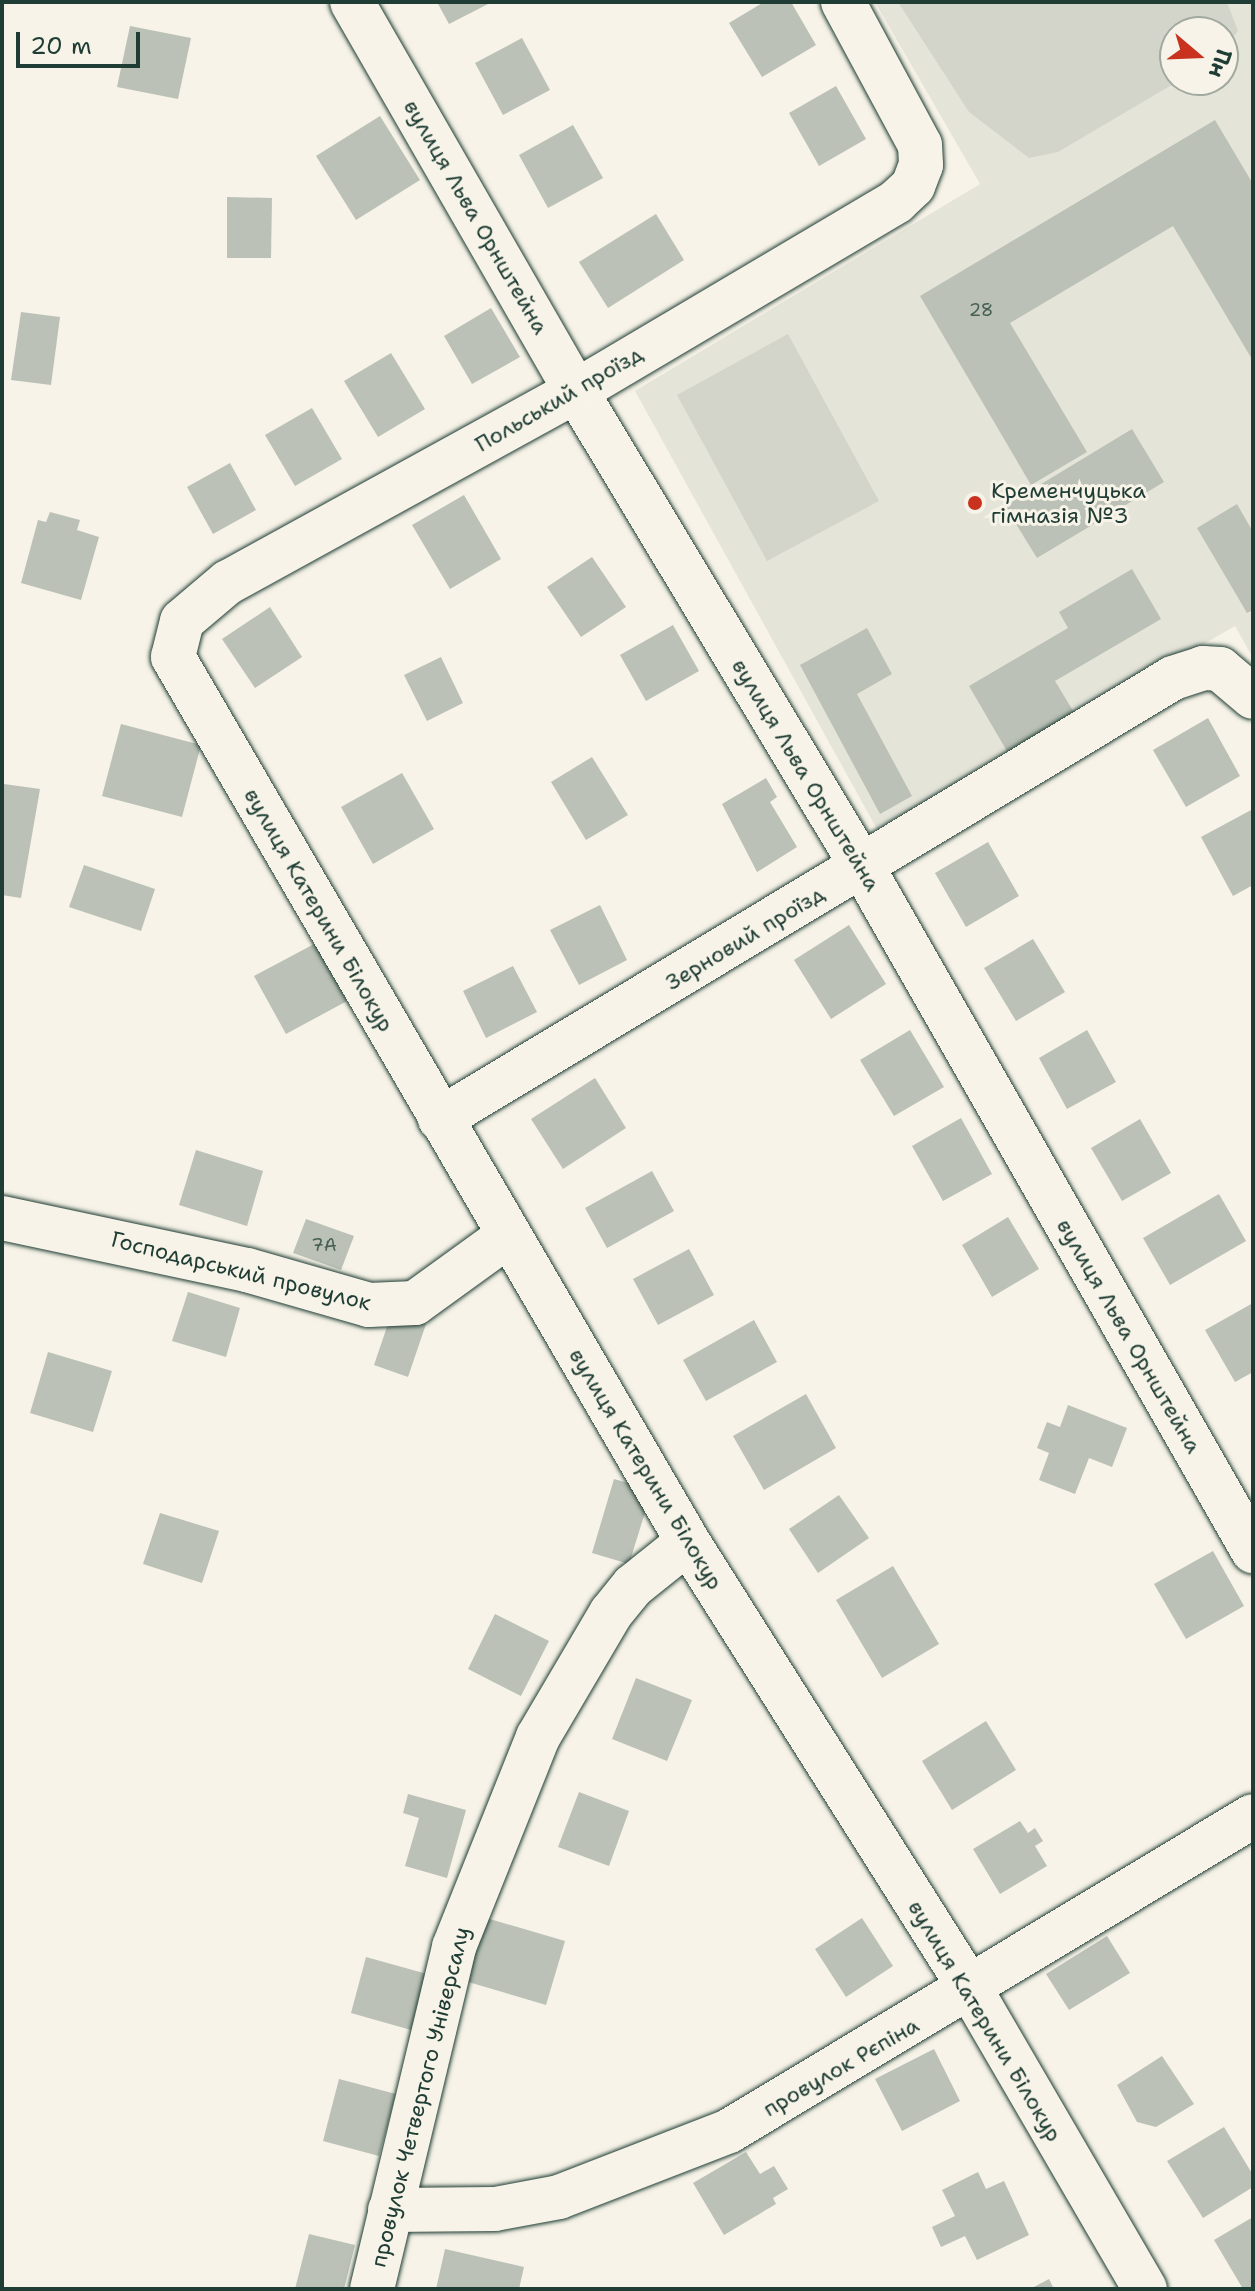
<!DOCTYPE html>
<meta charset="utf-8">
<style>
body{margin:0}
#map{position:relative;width:1255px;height:2291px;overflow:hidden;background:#f7f3e8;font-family:"Shantell Sans",sans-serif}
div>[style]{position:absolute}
.built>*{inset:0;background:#e5e4d9}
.green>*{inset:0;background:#d3d5ca}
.building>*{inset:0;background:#bbc1b6}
.roads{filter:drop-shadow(0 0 2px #1f3d34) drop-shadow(0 0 2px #1f3d34)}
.minor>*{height:44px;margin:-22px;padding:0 22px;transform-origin:22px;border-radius:22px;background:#f7f3e8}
.dots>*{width:22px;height:22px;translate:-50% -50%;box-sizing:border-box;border:4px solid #f7f3e8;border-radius:50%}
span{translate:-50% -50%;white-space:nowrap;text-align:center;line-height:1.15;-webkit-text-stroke:6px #f7f3e8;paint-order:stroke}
.number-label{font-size:18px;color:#465e54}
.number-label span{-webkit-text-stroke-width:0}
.street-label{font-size:22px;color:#1f3d34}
.poi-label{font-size:22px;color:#1f3d34}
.left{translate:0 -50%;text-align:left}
.frame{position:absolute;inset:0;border:4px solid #1f3d34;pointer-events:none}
.north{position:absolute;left:1159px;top:16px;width:80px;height:80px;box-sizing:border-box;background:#f7f3e8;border:2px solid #a1aaa0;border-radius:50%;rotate:109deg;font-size:22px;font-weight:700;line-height:32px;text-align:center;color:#1f3d34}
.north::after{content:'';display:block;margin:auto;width:28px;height:36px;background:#c8321e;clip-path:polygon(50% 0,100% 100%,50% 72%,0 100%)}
.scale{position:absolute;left:16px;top:32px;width:124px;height:36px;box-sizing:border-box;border:4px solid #1f3d34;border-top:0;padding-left:10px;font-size:24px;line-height:28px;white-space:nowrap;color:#1f3d34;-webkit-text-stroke:6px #f7f3e8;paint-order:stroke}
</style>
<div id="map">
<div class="built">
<i style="clip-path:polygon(evenodd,875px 2px,1253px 2px,1253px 658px,1235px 626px,878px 831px,635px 391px,980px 184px,875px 2px,1175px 32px,1223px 32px,1223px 80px,1175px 80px,1175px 32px)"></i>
</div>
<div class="green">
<i style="clip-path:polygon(898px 2px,1227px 2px,1238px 31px,1223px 51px,1223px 32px,1175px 32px,1175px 80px,1180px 80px,1058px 152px,1029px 158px,969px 112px)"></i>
<i style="clip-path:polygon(788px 334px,879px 501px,767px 561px,677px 395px)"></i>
</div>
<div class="building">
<i style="clip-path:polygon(437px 2px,492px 2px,449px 24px)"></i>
<i style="clip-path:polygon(764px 2px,791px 2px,816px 45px,762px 77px,729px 23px)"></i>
<i style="clip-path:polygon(130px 26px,191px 38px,178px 99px,117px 87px)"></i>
<i style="clip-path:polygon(522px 38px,550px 90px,503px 115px,475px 63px)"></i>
<i style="clip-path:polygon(836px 86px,866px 139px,819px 166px,789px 113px)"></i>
<i style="clip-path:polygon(380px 116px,420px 180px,356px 220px,316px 156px)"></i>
<i style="clip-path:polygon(1215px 120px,1253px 184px,1253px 361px,1173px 226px,1010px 323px,1087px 452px,1031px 485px,920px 296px)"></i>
<i style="clip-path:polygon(573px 125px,603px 178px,548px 208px,519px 155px)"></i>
<i style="clip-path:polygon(227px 197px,272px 198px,271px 258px,227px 258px)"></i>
<i style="clip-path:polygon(656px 214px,684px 260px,608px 308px,579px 262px)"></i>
<i style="clip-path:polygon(491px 308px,520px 357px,472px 384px,444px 336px)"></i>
<i style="clip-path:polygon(21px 312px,60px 317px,51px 385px,11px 380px)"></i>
<i style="clip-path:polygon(391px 353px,425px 409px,378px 437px,344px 381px)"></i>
<i style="clip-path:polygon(312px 408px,342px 459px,295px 486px,265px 435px)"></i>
<i style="clip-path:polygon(1132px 429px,1164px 482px,1037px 558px,1005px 506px)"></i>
<i style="clip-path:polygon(230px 463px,256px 510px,213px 534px,187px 487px)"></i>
<i style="clip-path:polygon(464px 495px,501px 559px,450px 589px,412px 525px)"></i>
<i style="clip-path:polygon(1237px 504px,1253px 532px,1253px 610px,1247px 613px,1197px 528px)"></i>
<i style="clip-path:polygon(50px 512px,80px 520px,77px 530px,99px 537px,81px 600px,21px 583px,38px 520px,46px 522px)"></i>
<i style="clip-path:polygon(592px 557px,626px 607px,581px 637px,547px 587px)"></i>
<i style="clip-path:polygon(1132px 569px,1161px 619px,1055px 681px,1075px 714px,1008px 753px,969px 686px,1068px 628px,1059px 612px)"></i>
<i style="clip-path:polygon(270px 607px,302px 657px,255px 688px,222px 639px)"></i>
<i style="clip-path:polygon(673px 625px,699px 671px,646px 701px,620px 655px)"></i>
<i style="clip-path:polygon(867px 628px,892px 674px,857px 694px,912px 796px,880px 814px,800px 665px)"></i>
<i style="clip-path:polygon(441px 657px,463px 703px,427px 721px,404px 675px)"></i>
<i style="clip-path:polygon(1208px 718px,1240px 776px,1186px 807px,1153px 750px)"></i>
<i style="clip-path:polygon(121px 724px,201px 745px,182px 817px,102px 796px)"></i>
<i style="clip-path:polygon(592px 757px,628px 815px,586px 840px,551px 782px)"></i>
<i style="clip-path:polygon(402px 773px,434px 829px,373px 864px,341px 807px)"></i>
<i style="clip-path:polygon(766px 778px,777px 797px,770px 802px,797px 847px,757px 872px,722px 804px)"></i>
<i style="clip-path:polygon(4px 784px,40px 789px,21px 898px,2px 895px)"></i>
<i style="clip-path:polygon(1253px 809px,1253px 885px,1233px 896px,1201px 837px)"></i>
<i style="clip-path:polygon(988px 842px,1019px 896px,966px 927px,935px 873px)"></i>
<i style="clip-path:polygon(84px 865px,155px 889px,141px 931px,69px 907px)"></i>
<i style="clip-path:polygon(600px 905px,627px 960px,579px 985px,550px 930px)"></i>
<i style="clip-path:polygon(849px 925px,886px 984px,831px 1019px,794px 960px)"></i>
<i style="clip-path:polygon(1033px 939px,1065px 992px,1016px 1021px,984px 968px)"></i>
<i style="clip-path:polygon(316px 943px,347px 1001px,286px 1034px,254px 976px)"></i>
<i style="clip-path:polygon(513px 966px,537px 1012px,486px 1038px,463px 991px)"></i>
<i style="clip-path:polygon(910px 1030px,944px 1087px,894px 1116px,860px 1060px)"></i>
<i style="clip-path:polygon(1087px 1030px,1116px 1082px,1067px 1109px,1039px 1058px)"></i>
<i style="clip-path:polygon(595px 1078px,626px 1128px,563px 1169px,531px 1119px)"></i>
<i style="clip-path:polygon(961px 1118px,992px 1174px,943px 1201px,912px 1146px)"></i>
<i style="clip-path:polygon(1140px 1119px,1171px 1173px,1122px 1201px,1091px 1148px)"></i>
<i style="clip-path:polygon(196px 1150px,263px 1171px,247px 1226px,179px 1205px)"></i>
<i style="clip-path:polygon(652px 1171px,674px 1211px,607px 1248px,585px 1208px)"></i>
<i style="clip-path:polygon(1219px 1194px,1246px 1241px,1170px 1285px,1143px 1238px)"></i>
<i style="clip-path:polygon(1008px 1217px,1039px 1269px,992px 1297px,962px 1245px)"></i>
<i style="clip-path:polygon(306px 1219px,354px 1236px,341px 1270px,293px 1253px)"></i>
<i style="clip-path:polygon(689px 1249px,714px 1295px,658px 1325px,633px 1279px)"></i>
<i style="clip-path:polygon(188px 1292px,240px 1308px,226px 1357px,172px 1341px)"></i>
<i style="clip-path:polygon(1253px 1303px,1253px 1372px,1235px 1382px,1205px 1330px)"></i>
<i style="clip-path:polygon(392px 1312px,426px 1324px,408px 1377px,374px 1365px)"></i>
<i style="clip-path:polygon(754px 1320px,777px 1362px,706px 1401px,683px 1360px)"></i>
<i style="clip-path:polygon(48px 1352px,112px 1371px,93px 1432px,30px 1413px)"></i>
<i style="clip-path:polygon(806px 1394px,836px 1448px,764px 1490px,733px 1436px)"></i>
<i style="clip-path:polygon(1068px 1405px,1127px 1428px,1112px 1467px,1089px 1458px,1075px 1494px,1039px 1480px,1049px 1453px,1037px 1448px,1047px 1422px,1060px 1427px)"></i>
<i style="clip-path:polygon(614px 1479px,652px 1490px,629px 1564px,592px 1553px)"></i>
<i style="clip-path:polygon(839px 1495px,869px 1538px,818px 1573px,789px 1529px)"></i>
<i style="clip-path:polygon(160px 1513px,219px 1531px,202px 1583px,143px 1564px)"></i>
<i style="clip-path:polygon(1213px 1551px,1244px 1606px,1186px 1639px,1154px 1584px)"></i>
<i style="clip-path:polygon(893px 1566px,939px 1644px,882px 1678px,836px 1600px)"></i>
<i style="clip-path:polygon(495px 1614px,549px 1641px,521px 1696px,468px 1669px)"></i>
<i style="clip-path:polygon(636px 1678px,692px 1700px,667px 1761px,612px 1739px)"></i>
<i style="clip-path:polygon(986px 1721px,1016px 1770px,952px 1810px,922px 1761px)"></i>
<i style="clip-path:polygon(579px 1792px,629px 1811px,609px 1866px,558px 1847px)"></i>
<i style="clip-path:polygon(408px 1794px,466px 1810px,447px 1878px,405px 1866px,419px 1818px,403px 1813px)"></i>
<i style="clip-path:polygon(1020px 1821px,1028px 1833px,1035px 1828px,1043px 1841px,1035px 1846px,1047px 1866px,1000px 1894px,973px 1849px)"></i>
<i style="clip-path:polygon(483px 1917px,565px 1941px,546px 2005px,465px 1981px)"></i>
<i style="clip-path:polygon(862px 1918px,893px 1966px,846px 1997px,815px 1949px)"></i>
<i style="clip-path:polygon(1107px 1936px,1130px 1973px,1069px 2010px,1046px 1974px)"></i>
<i style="clip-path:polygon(366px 1957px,427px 1974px,411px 2030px,351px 2013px)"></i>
<i style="clip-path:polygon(934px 2049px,960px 2101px,902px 2131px,875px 2079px)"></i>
<i style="clip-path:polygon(1162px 2056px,1194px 2104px,1156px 2127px,1137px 2122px,1117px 2085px)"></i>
<i style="clip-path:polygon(339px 2079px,396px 2094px,379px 2156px,323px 2141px)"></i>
<i style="clip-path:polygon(1224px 2127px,1253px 2175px,1253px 2187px,1203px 2218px,1167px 2161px)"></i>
<i style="clip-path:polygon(746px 2152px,760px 2174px,774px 2166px,788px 2189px,773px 2198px,776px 2204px,724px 2235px,693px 2183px)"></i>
<i style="clip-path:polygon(978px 2172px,986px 2189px,1004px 2181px,1029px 2235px,977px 2260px,965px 2236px,941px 2247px,932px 2227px,955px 2216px,942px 2190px)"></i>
<i style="clip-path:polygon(1253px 2217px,1253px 2288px,1243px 2289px,1214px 2240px)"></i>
<i style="clip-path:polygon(309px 2234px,355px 2245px,344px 2289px,295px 2289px)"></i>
<i style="clip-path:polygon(445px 2249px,524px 2267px,519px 2289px,436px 2289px)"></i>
<i style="clip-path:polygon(1049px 2279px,1054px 2289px,1030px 2289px)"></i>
</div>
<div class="roads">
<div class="minor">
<i style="left:352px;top:2px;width:449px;rotate:60.1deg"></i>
<i style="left:576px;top:391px;width:557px;rotate:58.97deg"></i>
<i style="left:863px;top:868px;width:787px;rotate:60.27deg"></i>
<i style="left:843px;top:2px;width:162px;rotate:61.7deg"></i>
<i style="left:920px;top:145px;width:20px;rotate:87deg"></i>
<i style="left:921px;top:165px;width:22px;rotate:111deg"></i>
<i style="left:913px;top:186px;width:23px;rotate:137deg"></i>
<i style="left:896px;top:202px;width:372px;rotate:149.4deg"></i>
<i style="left:576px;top:391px;width:397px;rotate:151.2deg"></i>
<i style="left:228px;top:582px;width:60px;rotate:139.7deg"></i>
<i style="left:182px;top:621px;width:37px;rotate:104deg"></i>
<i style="left:173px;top:657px;width:1024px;rotate:59.8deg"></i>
<i style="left:688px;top:1542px;width:530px;rotate:57.72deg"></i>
<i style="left:971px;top:1990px;width:346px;rotate:59.8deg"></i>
<i style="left:440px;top:1119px;width:855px;rotate:-31.03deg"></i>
<i style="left:1173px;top:678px;width:32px;rotate:-18deg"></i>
<i style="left:1203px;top:668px;width:17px;rotate:3deg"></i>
<i style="left:1220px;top:669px;width:43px;rotate:40.3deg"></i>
<i style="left:2px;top:1218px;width:250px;rotate:12deg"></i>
<i style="left:247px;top:1270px;width:127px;rotate:16deg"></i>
<i style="left:369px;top:1305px;width:46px;rotate:-2.5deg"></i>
<i style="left:415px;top:1303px;width:116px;rotate:-35.9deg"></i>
<i style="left:390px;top:2210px;width:105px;rotate:-0.5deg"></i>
<i style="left:495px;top:2209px;width:65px;rotate:-10.6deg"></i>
<i style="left:559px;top:2197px;width:182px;rotate:-21.2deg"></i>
<i style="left:729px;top:2131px;width:611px;rotate:-31.01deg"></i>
<i style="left:372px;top:2289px;width:352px;rotate:-76.5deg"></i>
<i style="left:454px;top:1947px;width:226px;rotate:-68.2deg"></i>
<i style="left:538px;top:1737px;width:144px;rotate:-59.5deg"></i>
<i style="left:611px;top:1613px;width:35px;rotate:-51deg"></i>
<i style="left:633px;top:1586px;width:70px;rotate:-38.7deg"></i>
</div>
</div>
<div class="dots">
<i style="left:975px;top:503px;background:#c8321e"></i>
</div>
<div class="number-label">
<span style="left:981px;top:310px">28</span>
<span style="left:324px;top:1245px">7А</span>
</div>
<div class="street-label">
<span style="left:476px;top:217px;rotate:60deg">вулиця Льва Орнштейна</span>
<span style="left:559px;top:399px;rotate:-30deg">Польський проїзд</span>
<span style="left:806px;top:775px;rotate:59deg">вулиця Льва Орнштейна</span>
<span style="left:319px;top:910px;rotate:60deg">вулиця Катерини Білокур</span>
<span style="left:745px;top:938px;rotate:-31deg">Зерновий проїзд</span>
<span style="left:241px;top:1271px;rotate:14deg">Господарський провулок</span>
<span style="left:1129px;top:1336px;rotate:60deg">вулиця Льва Орнштейна</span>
<span style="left:646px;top:1469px;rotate:59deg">вулиця Катерини Білокур</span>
<span style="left:985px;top:2021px;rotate:59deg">вулиця Катерини Білокур</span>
<span style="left:841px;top:2067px;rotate:-30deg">провулок Рєпіна</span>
<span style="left:420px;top:2097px;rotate:-76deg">провулок Четвертого Універсалу</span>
</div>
<div class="poi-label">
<span class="left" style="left:991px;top:503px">Кременчуцька<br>гімназія №3</span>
</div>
<div class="frame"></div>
<div class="north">Пн</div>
<div class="scale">20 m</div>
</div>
